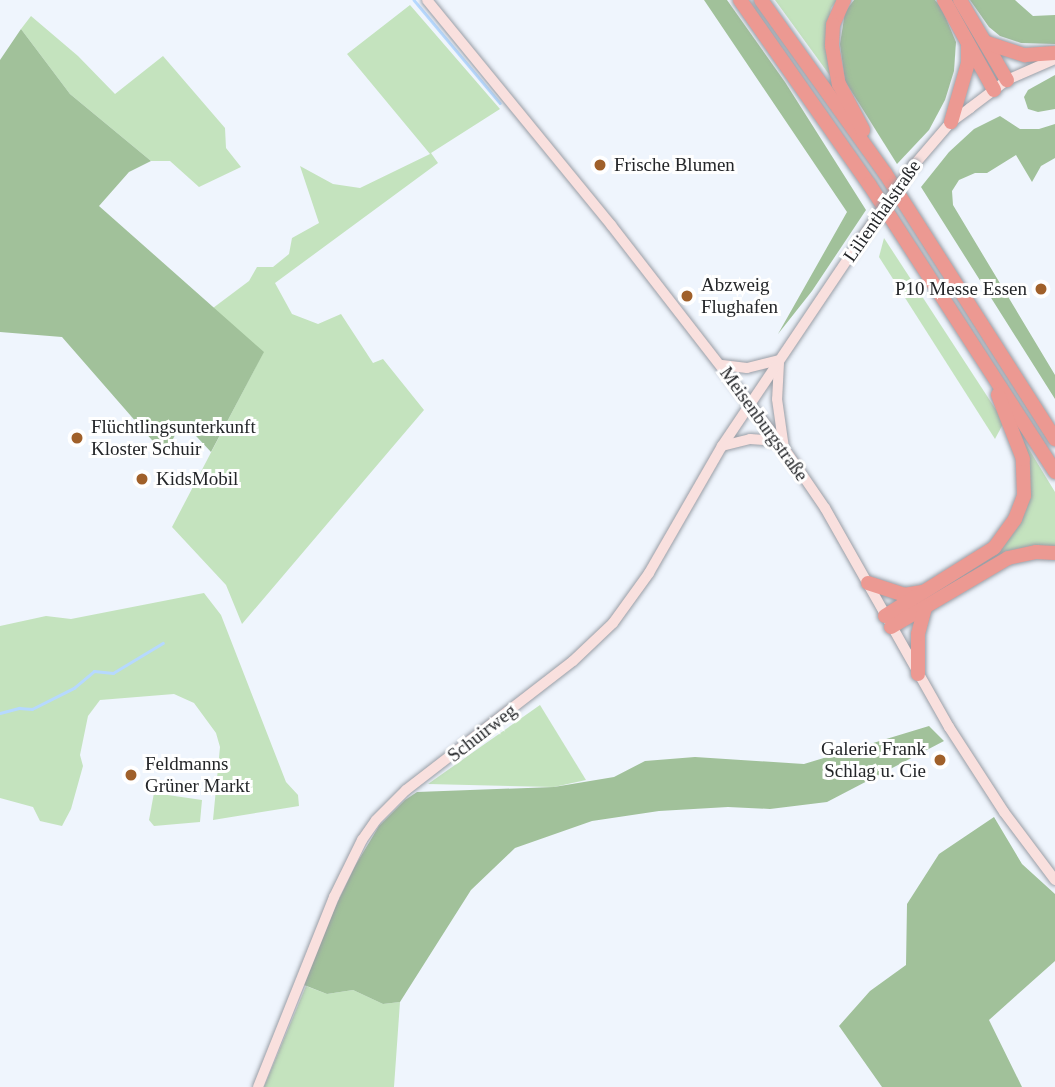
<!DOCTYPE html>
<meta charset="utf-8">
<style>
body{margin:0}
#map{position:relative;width:1055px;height:1087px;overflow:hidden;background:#eff5fd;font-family:Georgia,serif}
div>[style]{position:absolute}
.green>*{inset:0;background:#c4e3be}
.forest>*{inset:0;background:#a1c19a}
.stream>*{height:2.5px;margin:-1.25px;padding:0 1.25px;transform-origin:1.25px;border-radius:1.25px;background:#b6d9ff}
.roads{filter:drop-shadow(0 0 2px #999ea6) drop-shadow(0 0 2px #999ea6)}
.secondary>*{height:10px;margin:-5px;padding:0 5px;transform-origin:5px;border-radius:5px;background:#f9e0de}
.motorway>*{height:14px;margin:-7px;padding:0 7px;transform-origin:7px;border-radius:7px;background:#ec9992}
.bridges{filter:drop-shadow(0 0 2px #999ea6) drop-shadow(0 0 2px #999ea6)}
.secondary-bridge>*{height:10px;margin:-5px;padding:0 5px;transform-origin:5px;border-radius:5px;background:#f9e0de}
.dots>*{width:19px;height:19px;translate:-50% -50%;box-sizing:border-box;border:4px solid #fff;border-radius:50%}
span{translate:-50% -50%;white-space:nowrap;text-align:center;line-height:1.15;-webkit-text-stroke:6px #fff;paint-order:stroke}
.poi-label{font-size:19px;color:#242629}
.left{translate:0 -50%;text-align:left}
.right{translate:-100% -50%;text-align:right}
.street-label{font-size:19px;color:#242629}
</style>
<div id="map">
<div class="green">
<i style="clip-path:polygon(775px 0,837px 0,831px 8px,826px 34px,831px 77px)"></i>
<i style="clip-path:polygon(410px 5px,500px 109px,431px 153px,438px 163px,275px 283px,292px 314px,318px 324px,341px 314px,373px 363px,383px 359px,424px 410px,242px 624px,226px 585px,172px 527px,263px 353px,213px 308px,249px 281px,257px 267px,273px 267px,289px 254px,292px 238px,319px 223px,300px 166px,333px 184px,360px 188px,430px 154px,347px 54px)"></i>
<i style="clip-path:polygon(31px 16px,78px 56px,115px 94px,163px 56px,225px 128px,226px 148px,241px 167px,199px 187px,170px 161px,151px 161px,70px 94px,21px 29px)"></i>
<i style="clip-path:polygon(884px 238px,1004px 422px,995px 439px,879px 257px)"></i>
<i style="clip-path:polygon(1024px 441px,1055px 492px,1055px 546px,1032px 546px,905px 613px,1016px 525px)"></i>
<i style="clip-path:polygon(204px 593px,221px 615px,286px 782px,298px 795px,299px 806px,213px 820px,220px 747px,216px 733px,194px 703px,174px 694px,100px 700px,88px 716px,80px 755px,83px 766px,71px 809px,62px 826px,40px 821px,33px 807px,0 798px,0 626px,46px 616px,71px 619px)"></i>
<i style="clip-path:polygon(540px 705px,586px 780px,554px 787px,428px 784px)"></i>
<i style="clip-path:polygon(154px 793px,202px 800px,200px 822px,154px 826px,149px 820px)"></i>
<i style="clip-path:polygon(306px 986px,327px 994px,353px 990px,383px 1004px,400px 1002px,394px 1087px,264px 1087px)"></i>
</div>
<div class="forest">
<i style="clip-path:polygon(704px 0,727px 0,785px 82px,866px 210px,812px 291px,778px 334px,847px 212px)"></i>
<i style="clip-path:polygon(854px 0,935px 0,942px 9px,956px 42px,954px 71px,945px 100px,929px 130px,897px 164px,845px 81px,840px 44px,845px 12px)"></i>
<i style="clip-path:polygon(970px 0,1015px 0,1033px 16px,1055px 15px,1055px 44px,1021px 43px,1000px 36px,989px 27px)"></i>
<i style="clip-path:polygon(21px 29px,70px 94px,151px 161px,129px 172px,99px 206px,264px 352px,211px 452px,182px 421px,165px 455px,62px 337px,0 332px,0 60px)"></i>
<i style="clip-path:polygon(1055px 75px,1055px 109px,1038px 112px,1028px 109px,1024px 97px,1028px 90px)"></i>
<i style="clip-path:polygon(1000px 116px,1020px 129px,1039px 129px,1055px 124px,1055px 158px,1041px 166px,1032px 182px,1016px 155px,987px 173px,975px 173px,959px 180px,952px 191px,953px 205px,1055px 375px,1055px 399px,921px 187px,949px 152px,974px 129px)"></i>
<i style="clip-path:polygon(929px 726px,944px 741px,827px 802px,770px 809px,728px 807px,659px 811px,592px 821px,515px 848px,471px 890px,400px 1002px,383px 1004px,353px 990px,327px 994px,299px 983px,355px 866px,379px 826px,405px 800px,417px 792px,554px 787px,614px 777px,645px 761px,695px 757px,804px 764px)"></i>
<i style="clip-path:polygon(994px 817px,1022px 864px,1055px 894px,1055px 961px,989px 1020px,1022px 1087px,882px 1087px,839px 1026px,870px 991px,906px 965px,907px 904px,939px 854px)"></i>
</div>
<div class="stream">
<i style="left:414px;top:0;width:134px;rotate:50.1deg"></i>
<i style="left:0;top:713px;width:20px;rotate:-15deg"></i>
<i style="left:19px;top:708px;width:13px;rotate:4deg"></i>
<i style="left:32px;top:709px;width:47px;rotate:-26.6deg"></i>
<i style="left:74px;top:688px;width:26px;rotate:-40deg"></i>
<i style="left:94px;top:671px;width:19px;rotate:6deg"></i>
<i style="left:113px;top:673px;width:58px;rotate:-31deg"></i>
</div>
<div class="roads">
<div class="secondary">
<i style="left:427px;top:0;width:291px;rotate:50.7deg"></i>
<i style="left:611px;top:225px;width:282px;rotate:52.2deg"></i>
<i style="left:784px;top:448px;width:73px;rotate:55.7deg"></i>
<i style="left:825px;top:508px;width:252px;rotate:60.5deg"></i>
<i style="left:949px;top:727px;width:101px;rotate:57.1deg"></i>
<i style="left:1004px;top:812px;width:85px;rotate:53.1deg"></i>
<i style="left:914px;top:165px;width:57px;rotate:-49.3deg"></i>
<i style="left:951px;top:122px;width:24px;rotate:-36deg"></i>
<i style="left:970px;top:108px;width:46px;rotate:-37.1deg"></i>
<i style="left:1007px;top:80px;width:52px;rotate:-23.6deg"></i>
<i style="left:779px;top:363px;width:36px;rotate:93deg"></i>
<i style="left:777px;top:399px;width:49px;rotate:81.9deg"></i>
<i style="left:722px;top:365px;width:25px;rotate:7deg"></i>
<i style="left:747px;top:368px;width:33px;rotate:-14deg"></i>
<i style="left:722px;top:446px;width:29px;rotate:-14deg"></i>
<i style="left:750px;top:439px;width:28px;rotate:4deg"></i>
<i style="left:258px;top:1087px;width:205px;rotate:-68.2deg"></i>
<i style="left:334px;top:897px;width:64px;rotate:-63.8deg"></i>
<i style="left:362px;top:840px;width:24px;rotate:-55deg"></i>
<i style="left:376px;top:820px;width:42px;rotate:-45deg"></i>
<i style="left:406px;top:790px;width:211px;rotate:-37.7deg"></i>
<i style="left:573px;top:661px;width:55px;rotate:-43.5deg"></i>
<i style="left:613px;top:623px;width:62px;rotate:-54.2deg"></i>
<i style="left:649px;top:573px;width:146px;rotate:-60.1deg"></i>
<i style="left:722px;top:446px;width:246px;rotate:-56.1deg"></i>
</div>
<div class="motorway">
<i style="left:740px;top:0;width:225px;rotate:55deg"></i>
<i style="left:869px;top:184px;width:343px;rotate:57.1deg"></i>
<i style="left:761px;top:0;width:213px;rotate:54.4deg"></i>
<i style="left:885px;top:173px;width:316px;rotate:57.4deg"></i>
<i style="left:844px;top:0;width:27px;rotate:114deg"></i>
<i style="left:833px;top:25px;width:21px;rotate:93deg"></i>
<i style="left:832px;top:46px;width:39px;rotate:80deg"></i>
<i style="left:839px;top:84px;width:52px;rotate:62.4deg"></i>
<i style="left:944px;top:0;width:103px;rotate:60.9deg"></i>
<i style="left:960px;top:0;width:93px;rotate:59.6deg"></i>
<i style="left:987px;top:43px;width:40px;rotate:18deg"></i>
<i style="left:1025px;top:55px;width:30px;rotate:-4deg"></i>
<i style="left:951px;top:122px;width:61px;rotate:-73.9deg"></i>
<i style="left:968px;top:63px;width:17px;rotate:-90deg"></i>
<i style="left:868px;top:583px;width:38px;rotate:18deg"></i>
<i style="left:904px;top:595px;width:17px;rotate:-10deg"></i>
<i style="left:885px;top:616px;width:128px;rotate:-32deg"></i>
<i style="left:994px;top:548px;width:36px;rotate:-54deg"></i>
<i style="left:1015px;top:519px;width:25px;rotate:-69deg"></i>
<i style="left:1024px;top:496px;width:37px;rotate:-92deg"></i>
<i style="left:1023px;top:459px;width:69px;rotate:-111.3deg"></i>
<i style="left:891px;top:627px;width:136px;rotate:-30.5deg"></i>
<i style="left:1008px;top:558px;width:29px;rotate:-12deg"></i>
<i style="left:1036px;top:552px;width:19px;rotate:3deg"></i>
<i style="left:918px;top:674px;width:40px;rotate:-90deg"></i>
<i style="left:918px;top:634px;width:28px;rotate:-75deg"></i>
</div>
</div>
<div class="bridges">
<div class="secondary-bridge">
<i style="left:859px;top:242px;width:95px;rotate:-54.5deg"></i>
</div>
</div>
<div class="dots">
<i style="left:600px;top:165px;background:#a0602a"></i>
<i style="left:1041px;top:289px;background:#a0602a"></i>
<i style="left:687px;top:296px;background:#a0602a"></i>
<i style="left:77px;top:438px;background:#a0602a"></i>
<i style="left:142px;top:479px;background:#a0602a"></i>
<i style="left:940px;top:760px;background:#a0602a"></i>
<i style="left:131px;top:775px;background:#a0602a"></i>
</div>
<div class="poi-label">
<span class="left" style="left:614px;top:165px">Frische Blumen</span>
<span class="left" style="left:701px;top:296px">Abzweig<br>Flughafen</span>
<span class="right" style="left:1027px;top:289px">P10 Messe Essen</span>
<span class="left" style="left:91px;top:438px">Flüchtlingsunterkunft<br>Kloster Schuir</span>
<span class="left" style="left:156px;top:479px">KidsMobil</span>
<span class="right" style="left:926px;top:760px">Galerie Frank<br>Schlag u. Cie</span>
<span class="left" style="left:145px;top:775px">Feldmanns<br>Grüner Markt</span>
</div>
<div class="street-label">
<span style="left:882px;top:211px;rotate:-55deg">Lilienthalstraße</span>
<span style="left:764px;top:424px;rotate:54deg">Meisenburgstraße</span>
<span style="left:482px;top:733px;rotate:-38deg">Schuirweg</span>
</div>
</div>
